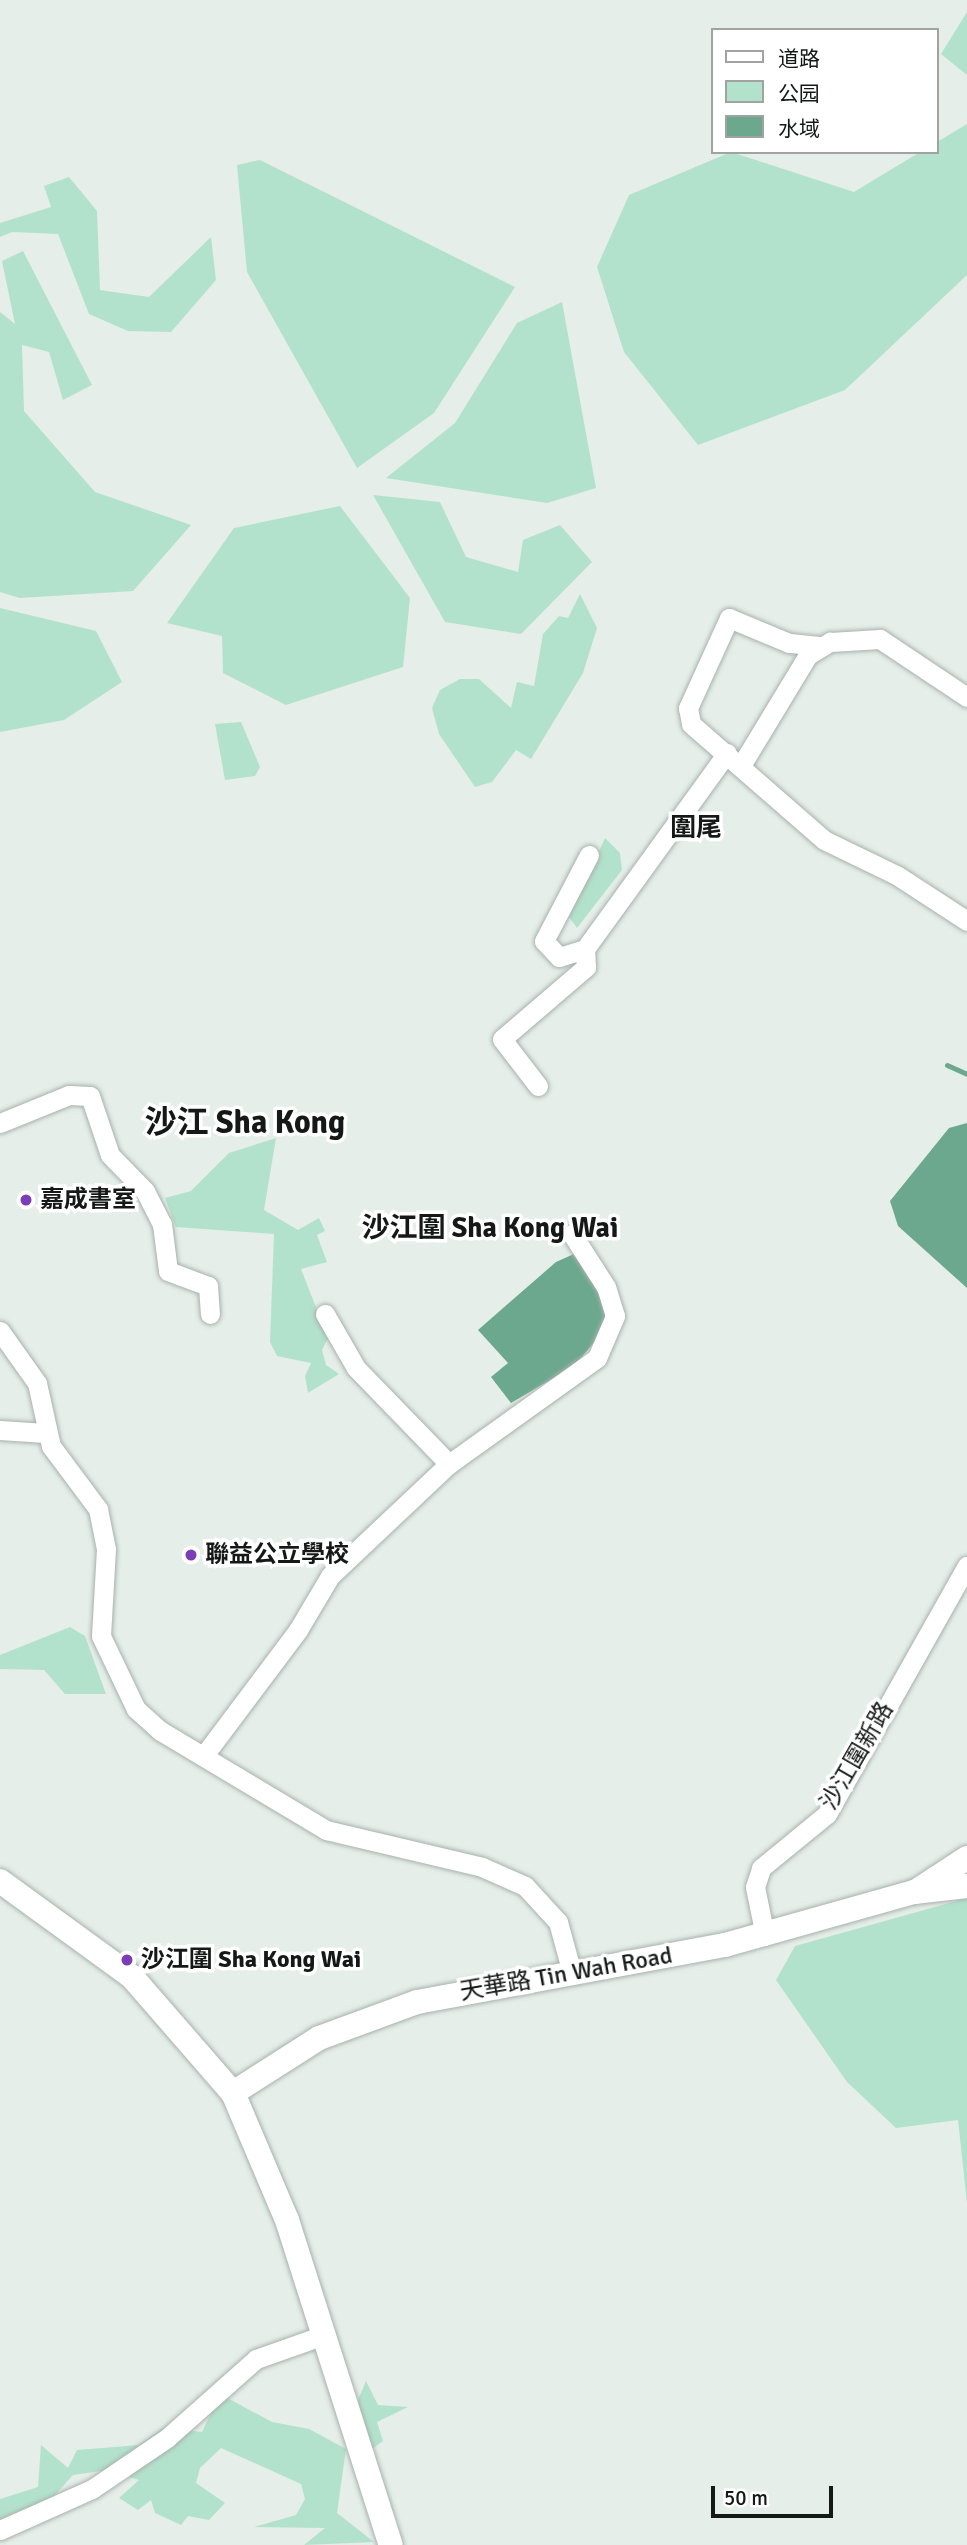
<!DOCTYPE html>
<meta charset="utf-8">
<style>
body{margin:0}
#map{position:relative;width:967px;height:2545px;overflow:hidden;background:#e5eee9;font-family:Signika,"Noto Sans SC",sans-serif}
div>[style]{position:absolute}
.green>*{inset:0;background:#b3e2cc}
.water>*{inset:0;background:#6ba88d}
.stream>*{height:5px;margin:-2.5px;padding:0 2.5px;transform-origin:2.5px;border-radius:2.5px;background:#6ba88d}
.roads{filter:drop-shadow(0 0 2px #a8b1ad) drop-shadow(0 0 2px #a8b1ad)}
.minor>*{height:19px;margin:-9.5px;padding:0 9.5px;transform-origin:9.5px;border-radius:9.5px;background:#fff}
.tertiary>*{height:24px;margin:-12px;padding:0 12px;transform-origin:12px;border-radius:12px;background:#fff}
.dots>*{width:19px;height:19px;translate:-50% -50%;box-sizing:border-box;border:4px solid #fff;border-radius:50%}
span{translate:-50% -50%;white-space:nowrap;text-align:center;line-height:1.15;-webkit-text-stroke:7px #fff;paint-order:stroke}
.poi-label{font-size:24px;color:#141816;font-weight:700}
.left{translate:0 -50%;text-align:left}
.street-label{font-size:24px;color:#141816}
.neighbourhood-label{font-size:26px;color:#141816;font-weight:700}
.quarter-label{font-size:28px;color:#141816;font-weight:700}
.district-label{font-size:32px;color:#141816;font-weight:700}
.legend{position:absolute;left:711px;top:28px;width:228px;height:126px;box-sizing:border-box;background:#fff;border:2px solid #a1a3a2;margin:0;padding:9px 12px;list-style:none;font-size:21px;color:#141816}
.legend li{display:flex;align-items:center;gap:14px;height:35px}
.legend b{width:35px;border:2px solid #a1a3a2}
.scale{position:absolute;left:711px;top:2486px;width:122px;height:32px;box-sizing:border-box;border:4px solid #141816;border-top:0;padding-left:9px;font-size:21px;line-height:24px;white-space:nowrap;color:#141816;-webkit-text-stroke:5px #fff;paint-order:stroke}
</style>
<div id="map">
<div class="green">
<i style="clip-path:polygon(967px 12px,967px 75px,941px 54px)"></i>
<i style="clip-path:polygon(967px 124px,967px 275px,845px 390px,698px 445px,624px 352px,597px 267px,629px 195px,731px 152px,854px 192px,920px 152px,937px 152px,937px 142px)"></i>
<i style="clip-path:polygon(260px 160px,515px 287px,434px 413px,357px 468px,247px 272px,237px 165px)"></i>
<i style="clip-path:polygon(69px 177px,97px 211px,100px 290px,149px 297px,211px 237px,216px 280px,171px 332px,128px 331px,89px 314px,58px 234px,12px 232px,0 237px,0 223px,51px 207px,44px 186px)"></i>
<i style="clip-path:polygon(23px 251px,92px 385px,63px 400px,49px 352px,22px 345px,24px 411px,95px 492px,191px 525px,133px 591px,20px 598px,0 592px,0 312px,15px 324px,2px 261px)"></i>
<i style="clip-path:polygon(562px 302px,596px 488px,547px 503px,386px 478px,455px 423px,517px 323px)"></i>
<i style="clip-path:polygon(373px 495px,440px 502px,466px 557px,518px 572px,523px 540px,560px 525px,592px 562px,521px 634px,445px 622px)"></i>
<i style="clip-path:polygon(340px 506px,410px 598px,403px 667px,286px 705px,223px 673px,222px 636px,167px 623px,234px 528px)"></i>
<i style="clip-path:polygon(580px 594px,597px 628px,583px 673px,531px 759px,516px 750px,492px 782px,475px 787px,439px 734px,432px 708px,440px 690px,460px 679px,479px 679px,511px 708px,517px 682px,534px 686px,543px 634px,559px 616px,568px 618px)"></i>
<i style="clip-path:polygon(0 608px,96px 631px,122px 682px,64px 720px,0 732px)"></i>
<i style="clip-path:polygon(241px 722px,260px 767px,255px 776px,225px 780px,215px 724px)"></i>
<i style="clip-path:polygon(605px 838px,620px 853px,622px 870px,577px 928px,569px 917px)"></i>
<i style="clip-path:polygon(276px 1138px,264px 1210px,298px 1230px,319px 1218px,325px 1231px,317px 1235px,327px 1262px,301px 1269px,328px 1338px,322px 1350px,326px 1365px,339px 1374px,308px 1393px,305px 1376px,311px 1363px,277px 1356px,270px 1342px,274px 1234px,176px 1227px,165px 1198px,191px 1191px,229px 1153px)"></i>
<i style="clip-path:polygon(70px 1627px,85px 1636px,106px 1694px,65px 1694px,44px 1670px,0 1669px,0 1655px)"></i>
<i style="clip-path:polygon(967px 1898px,967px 2203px,958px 2120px,896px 2128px,847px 2082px,776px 1980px,795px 1946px)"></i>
<i style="clip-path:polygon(366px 2381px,378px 2405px,408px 2407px,377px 2422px,383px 2441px,372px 2449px,355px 2407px)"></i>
<i style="clip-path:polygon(220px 2394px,272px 2422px,309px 2429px,346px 2449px,337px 2513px,374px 2542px,304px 2545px,325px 2528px,254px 2527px,296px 2515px,305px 2499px,301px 2484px,221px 2448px,200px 2468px,196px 2483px,225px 2503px,209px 2520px,188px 2516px,181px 2525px,155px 2513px,151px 2500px,138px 2510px,119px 2498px,139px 2480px,108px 2470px,73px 2475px,46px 2505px,0 2521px,0 2499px,38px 2487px,41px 2445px,68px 2468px,77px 2450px,139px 2445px,163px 2428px,202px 2432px)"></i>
</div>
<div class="water">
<i style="clip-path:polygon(967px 1123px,967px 1288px,898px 1226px,890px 1201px,949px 1128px)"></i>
<i style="clip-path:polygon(576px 1253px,608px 1307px,605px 1330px,574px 1366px,511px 1403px,491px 1377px,508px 1363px,478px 1330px,556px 1262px)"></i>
</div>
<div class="stream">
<i style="left:947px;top:1065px;width:22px;rotate:24deg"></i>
</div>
<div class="roads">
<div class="minor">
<i style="left:819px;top:646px;width:30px;rotate:-174deg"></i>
<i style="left:789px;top:643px;width:65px;rotate:-157.4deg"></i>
<i style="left:729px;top:618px;width:99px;rotate:114.5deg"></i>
<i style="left:688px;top:708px;width:16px;rotate:79deg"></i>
<i style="left:691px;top:724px;width:176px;rotate:41.1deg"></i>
<i style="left:824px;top:840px;width:82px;rotate:25.9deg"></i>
<i style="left:898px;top:876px;width:82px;rotate:33.1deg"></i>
<i style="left:742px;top:764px;width:127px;rotate:-58.8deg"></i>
<i style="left:808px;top:655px;width:26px;rotate:-31deg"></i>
<i style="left:830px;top:642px;width:50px;rotate:-3.4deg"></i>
<i style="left:880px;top:639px;width:105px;rotate:33.7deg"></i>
<i style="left:589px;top:855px;width:97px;rotate:117.6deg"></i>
<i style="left:544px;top:941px;width:22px;rotate:47deg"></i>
<i style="left:559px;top:957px;width:27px;rotate:-17deg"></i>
<i style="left:585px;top:949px;width:242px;rotate:-54.1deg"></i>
<i style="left:538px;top:1086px;width:59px;rotate:-127.5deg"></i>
<i style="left:502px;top:1039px;width:111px;rotate:-40.6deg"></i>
<i style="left:586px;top:967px;width:18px;rotate:-93deg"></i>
<i style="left:0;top:1123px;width:74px;rotate:-22.1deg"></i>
<i style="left:69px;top:1095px;width:21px;rotate:3deg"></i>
<i style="left:90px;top:1096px;width:62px;rotate:71.3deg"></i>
<i style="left:110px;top:1155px;width:50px;rotate:45.8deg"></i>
<i style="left:145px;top:1191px;width:37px;rotate:63deg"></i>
<i style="left:162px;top:1224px;width:47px;rotate:82.7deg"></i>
<i style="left:168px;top:1271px;width:43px;rotate:20.6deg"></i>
<i style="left:208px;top:1286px;width:28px;rotate:86deg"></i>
<i style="left:325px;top:1314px;width:62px;rotate:60.1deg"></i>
<i style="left:356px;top:1368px;width:134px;rotate:45.9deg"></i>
<i style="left:0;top:1331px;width:64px;rotate:54.6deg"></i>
<i style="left:37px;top:1383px;width:65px;rotate:77.5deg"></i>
<i style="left:51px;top:1446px;width:79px;rotate:53.3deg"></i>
<i style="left:98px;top:1509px;width:41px;rotate:78.7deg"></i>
<i style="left:106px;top:1549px;width:87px;rotate:93.3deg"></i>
<i style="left:101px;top:1636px;width:81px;rotate:64.4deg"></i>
<i style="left:136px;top:1709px;width:31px;rotate:42deg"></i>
<i style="left:159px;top:1730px;width:195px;rotate:30.9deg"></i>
<i style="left:326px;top:1830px;width:160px;rotate:13.3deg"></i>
<i style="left:482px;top:1867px;width:47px;rotate:23.8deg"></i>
<i style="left:525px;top:1886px;width:49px;rotate:47.5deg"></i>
<i style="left:558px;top:1922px;width:53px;rotate:74.6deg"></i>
<i style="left:0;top:1430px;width:45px;rotate:3.8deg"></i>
<i style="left:205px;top:1754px;width:155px;rotate:-53.1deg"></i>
<i style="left:298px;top:1630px;width:63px;rotate:-59.3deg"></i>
<i style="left:330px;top:1576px;width:163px;rotate:-43.3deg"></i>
<i style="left:449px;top:1464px;width:182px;rotate:-35.6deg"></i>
<i style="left:597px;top:1358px;width:46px;rotate:-66.8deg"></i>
<i style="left:615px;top:1316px;width:30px;rotate:-107deg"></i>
<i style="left:606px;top:1287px;width:63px;rotate:-122.7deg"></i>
<i style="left:765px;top:1936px;width:50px;rotate:-101.5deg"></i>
<i style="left:755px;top:1887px;width:20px;rotate:-72deg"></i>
<i style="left:761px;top:1868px;width:85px;rotate:-39.3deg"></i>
<i style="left:827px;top:1814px;width:285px;rotate:-60.6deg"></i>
<i style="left:0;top:2530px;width:101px;rotate:-24deg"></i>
<i style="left:92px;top:2489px;width:91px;rotate:-34.2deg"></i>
<i style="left:167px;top:2438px;width:119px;rotate:-41.6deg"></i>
<i style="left:256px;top:2359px;width:69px;rotate:-19.5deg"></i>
</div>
<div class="tertiary">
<i style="left:0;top:1881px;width:163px;rotate:36deg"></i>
<i style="left:132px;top:1977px;width:154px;rotate:49deg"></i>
<i style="left:233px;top:2093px;width:138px;rotate:67deg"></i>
<i style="left:287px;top:2220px;width:341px;rotate:72.3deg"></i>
<i style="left:915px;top:1892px;width:62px;rotate:-33.2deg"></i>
<i style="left:233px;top:2093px;width:102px;rotate:-32.6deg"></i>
<i style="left:319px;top:2038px;width:104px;rotate:-20.2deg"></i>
<i style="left:417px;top:2002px;width:313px;rotate:-10.5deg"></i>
<i style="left:725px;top:1945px;width:196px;rotate:-15.7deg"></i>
<i style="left:914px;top:1892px;width:53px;rotate:-6.5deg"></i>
</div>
</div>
<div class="dots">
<i style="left:26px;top:1200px;background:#7b3fb5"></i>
<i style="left:191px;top:1555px;background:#7b3fb5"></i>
<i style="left:127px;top:1960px;background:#7b3fb5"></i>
</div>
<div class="poi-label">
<span class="left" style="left:40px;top:1200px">嘉成書室</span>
<span class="left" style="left:205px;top:1555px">聯益公立學校</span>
<span class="left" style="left:141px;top:1960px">沙江圍 Sha Kong Wai</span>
</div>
<div class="street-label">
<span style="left:857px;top:1756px;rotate:-60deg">沙江圍新路</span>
<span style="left:566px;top:1974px;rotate:-10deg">天華路 Tin Wah Road</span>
</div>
<div class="neighbourhood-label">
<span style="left:696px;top:829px">圍尾</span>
</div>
<div class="quarter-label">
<span style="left:490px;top:1228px">沙江圍 Sha Kong Wai</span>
</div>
<div class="district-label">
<span style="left:245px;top:1123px">沙江 Sha Kong</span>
</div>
<ul class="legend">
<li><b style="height:9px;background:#fff"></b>道路</li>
<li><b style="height:19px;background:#b3e2cc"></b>公园</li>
<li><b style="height:19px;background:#6ba88d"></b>水域</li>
</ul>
<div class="scale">50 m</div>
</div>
